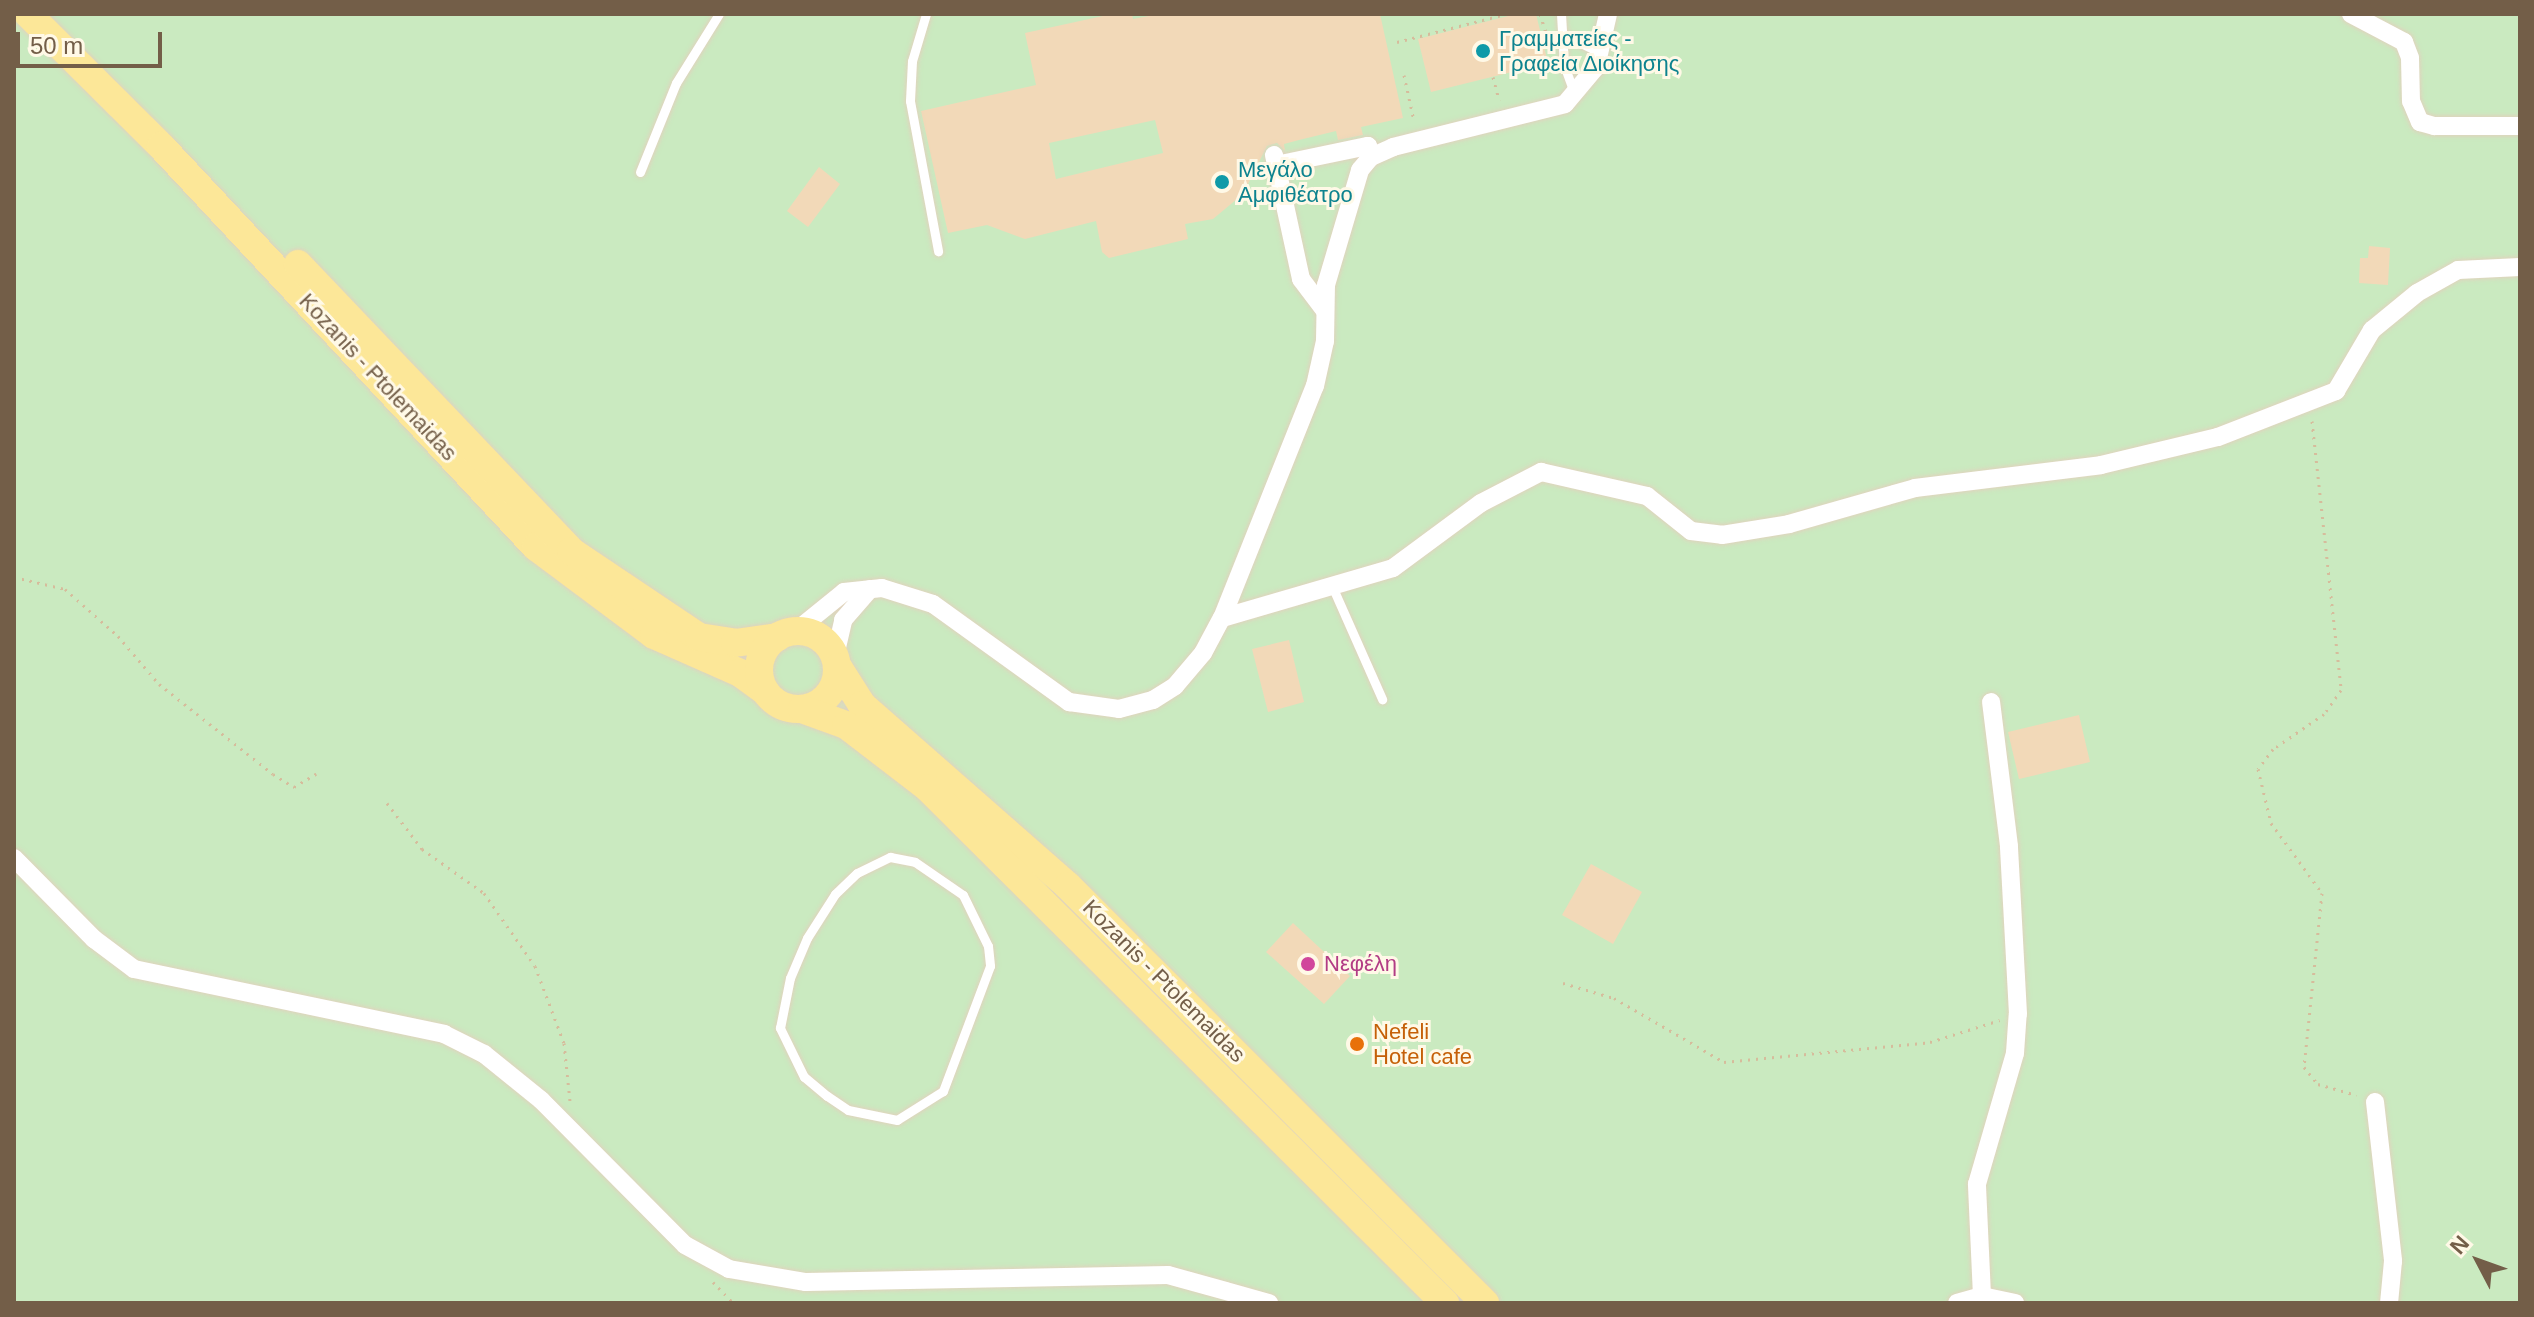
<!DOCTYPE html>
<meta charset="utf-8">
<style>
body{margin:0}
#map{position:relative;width:2534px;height:1317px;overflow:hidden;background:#fcf6e1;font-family:Helvetica,sans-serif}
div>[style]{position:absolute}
.green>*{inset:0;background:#caeac0}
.building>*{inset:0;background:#f2d9b8}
.path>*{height:3px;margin-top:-1.5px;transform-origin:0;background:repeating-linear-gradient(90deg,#d6bc9c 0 2px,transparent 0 8px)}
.roads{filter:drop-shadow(0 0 2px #e0d3bd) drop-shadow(0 0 2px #e0d3bd)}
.lane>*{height:9px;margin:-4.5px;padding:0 4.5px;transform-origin:4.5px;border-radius:4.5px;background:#fff}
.street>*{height:18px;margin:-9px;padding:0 9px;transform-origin:9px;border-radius:9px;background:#fff}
.primary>*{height:28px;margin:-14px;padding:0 14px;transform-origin:14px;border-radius:14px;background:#fce798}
.primary>.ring{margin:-14px;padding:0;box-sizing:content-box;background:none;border:28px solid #fce798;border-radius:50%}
.dots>*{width:22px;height:22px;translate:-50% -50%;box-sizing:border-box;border:4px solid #fff9e7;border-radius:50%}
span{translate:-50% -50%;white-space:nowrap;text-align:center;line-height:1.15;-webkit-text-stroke:6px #fff9e7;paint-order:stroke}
.culture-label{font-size:22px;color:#0d838f}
.left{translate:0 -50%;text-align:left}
.street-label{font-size:22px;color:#735e48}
.hotel-label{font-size:22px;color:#b23c85}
.food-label{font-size:22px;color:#c56008}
.frame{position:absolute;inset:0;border:16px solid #735e48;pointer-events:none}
.north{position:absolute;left:2438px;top:1221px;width:80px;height:80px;-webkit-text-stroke:6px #fff9e7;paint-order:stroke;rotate:311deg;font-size:22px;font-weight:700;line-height:32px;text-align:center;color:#735e48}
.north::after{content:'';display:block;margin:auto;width:28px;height:36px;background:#735e48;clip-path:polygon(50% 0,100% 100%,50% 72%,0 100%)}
.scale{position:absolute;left:16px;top:32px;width:146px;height:36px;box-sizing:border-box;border:4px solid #735e48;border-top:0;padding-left:10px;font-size:24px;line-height:28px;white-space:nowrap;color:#735e48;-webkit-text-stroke:6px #fff9e7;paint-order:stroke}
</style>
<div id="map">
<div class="green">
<i style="clip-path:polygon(14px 14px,2520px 14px,2520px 1303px,14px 1303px)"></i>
</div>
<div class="building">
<i style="clip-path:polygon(evenodd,1112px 14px,1132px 14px,1133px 19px,1159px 14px,1380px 14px,1403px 118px,1361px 127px,1363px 135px,1338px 140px,1336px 131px,1299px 140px,1284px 144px,1285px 151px,1277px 143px,1267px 146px,1243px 194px,1213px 219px,1185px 224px,1188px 239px,1109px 258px,1102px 252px,1096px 221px,1025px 239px,987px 225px,948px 233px,921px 111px,1036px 85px,1025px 33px,1112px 14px,1155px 120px,1163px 153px,1056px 179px,1049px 143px,1155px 120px)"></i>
<i style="clip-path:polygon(1516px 14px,1536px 14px,1548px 63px,1431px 92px,1418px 39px)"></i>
<i style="clip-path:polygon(819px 167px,840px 184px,808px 227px,787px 211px)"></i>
<i style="clip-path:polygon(2369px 246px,2390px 248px,2388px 285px,2359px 283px,2360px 258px,2368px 258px)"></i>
<i style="clip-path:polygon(1289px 640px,1304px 702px,1268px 712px,1252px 649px)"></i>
<i style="clip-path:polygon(2079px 715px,2090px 762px,2019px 779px,2008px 732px)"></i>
<i style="clip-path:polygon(1591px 864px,1642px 892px,1613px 944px,1562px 915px)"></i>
<i style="clip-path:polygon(1293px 923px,1350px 976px,1324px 1004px,1266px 952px)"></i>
</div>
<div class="path">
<i style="left:1017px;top:14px;width:6px"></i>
<i style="left:1540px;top:14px;width:20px;rotate:72deg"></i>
<i style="left:1546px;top:33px;width:4px;rotate:153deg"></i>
<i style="left:1397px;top:42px;width:113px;rotate:-14.4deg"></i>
<i style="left:1404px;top:75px;width:47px;rotate:77.7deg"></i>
<i style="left:1493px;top:77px;width:24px;rotate:75deg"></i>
<i style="left:2312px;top:421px;width:271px;rotate:83.8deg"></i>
<i style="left:2341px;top:690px;width:29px;rotate:125deg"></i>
<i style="left:2324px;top:714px;width:62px;rotate:145.5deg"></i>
<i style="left:2273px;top:749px;width:25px;rotate:127deg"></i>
<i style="left:2258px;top:769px;width:56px;rotate:76.5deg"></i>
<i style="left:2271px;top:823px;width:87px;rotate:53.9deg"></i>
<i style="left:2322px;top:893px;width:175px;rotate:95.9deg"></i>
<i style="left:2304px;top:1067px;width:22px;rotate:51deg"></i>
<i style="left:2318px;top:1084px;width:40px;rotate:16deg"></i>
<i style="left:14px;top:577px;width:52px;rotate:13.2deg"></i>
<i style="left:65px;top:589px;width:71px;rotate:41.6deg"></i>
<i style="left:118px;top:636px;width:63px;rotate:49.5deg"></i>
<i style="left:159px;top:684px;width:145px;rotate:38.3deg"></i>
<i style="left:273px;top:774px;width:25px;rotate:32deg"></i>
<i style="left:294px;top:787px;width:26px;rotate:-31deg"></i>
<i style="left:387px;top:803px;width:58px;rotate:52.7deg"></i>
<i style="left:422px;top:849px;width:76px;rotate:35.4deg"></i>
<i style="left:484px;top:893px;width:89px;rotate:55.1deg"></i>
<i style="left:535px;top:966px;width:82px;rotate:69.4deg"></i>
<i style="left:564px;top:1043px;width:58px;rotate:84.1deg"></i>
<i style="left:1563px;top:983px;width:53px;rotate:16.4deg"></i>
<i style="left:1614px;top:998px;width:127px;rotate:30.2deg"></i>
<i style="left:1724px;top:1062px;width:207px;rotate:-5.5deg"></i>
<i style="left:1930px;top:1042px;width:73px;rotate:-17.4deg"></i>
<i style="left:713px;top:1282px;width:29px;rotate:46deg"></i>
</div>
<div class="roads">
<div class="lane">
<i style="left:926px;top:14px;width:49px;rotate:106.6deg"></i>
<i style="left:912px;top:61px;width:40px;rotate:92.9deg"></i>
<i style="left:910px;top:101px;width:153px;rotate:79.4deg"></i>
<i style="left:1561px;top:14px;width:51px;rotate:86.6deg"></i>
<i style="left:1564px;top:65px;width:30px;rotate:70deg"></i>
<i style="left:1563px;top:34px;width:40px;rotate:26.6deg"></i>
<i style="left:640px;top:172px;width:96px;rotate:-68deg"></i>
<i style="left:676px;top:83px;width:81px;rotate:-58.1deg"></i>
<i style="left:1332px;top:586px;width:124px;rotate:66.1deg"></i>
<i style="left:890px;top:857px;width:25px;rotate:11deg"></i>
<i style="left:915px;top:862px;width:58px;rotate:34.5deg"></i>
<i style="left:963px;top:895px;width:57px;rotate:63.9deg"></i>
<i style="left:988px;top:946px;width:20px;rotate:84deg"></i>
<i style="left:990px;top:966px;width:134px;rotate:110.6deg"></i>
<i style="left:943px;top:1091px;width:54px;rotate:147.8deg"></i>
<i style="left:897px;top:1120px;width:50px;rotate:-168.5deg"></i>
<i style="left:848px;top:1110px;width:25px;rotate:-146deg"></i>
<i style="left:827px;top:1096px;width:30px;rotate:-140deg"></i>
<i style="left:804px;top:1077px;width:55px;rotate:-116.1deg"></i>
<i style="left:780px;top:1028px;width:51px;rotate:-78.7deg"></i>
<i style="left:790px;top:978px;width:43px;rotate:-67deg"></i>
<i style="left:807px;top:938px;width:52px;rotate:-57.5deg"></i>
<i style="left:835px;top:894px;width:30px;rotate:-44deg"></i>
<i style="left:857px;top:873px;width:37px;rotate:-26deg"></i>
</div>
<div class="street">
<i style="left:2351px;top:14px;width:60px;rotate:27.8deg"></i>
<i style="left:2404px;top:42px;width:17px;rotate:69deg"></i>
<i style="left:2410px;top:58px;width:43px;rotate:88.7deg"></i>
<i style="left:2411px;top:101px;width:23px;rotate:67deg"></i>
<i style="left:2420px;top:122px;width:15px;rotate:16deg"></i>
<i style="left:2434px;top:126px;width:86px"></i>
<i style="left:1274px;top:155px;width:127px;rotate:77.7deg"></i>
<i style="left:1301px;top:279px;width:38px;rotate:53deg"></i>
<i style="left:1276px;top:165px;width:94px;rotate:-11.7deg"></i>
<i style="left:1368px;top:146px;width:11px;rotate:75deg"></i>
<i style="left:1222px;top:618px;width:178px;rotate:-16.3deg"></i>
<i style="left:1393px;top:568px;width:109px;rotate:-36.5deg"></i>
<i style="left:1481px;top:503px;width:68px;rotate:-27.3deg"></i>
<i style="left:1541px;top:472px;width:109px;rotate:12.8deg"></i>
<i style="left:1647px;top:496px;width:56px;rotate:38.5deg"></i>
<i style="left:1691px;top:531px;width:31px;rotate:7deg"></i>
<i style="left:1722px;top:535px;width:68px;rotate:-9.3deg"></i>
<i style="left:1789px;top:524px;width:131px;rotate:-15.9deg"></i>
<i style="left:1915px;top:488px;width:187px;rotate:-7deg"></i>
<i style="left:2101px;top:465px;width:120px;rotate:-13.5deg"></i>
<i style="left:2218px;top:437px;width:127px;rotate:-21.3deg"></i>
<i style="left:2336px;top:391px;width:71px;rotate:-59.5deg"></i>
<i style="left:2372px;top:330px;width:58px;rotate:-39.4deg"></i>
<i style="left:2417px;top:293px;width:47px;rotate:-29.3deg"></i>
<i style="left:2458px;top:270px;width:62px;rotate:-2.8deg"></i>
<i style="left:796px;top:631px;width:62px;rotate:-39.1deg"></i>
<i style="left:844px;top:592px;width:38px;rotate:-6deg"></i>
<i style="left:882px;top:588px;width:53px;rotate:17.4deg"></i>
<i style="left:933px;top:604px;width:168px;rotate:35.8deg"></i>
<i style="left:1069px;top:702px;width:50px;rotate:8deg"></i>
<i style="left:1119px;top:709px;width:35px;rotate:-15deg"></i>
<i style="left:1153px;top:700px;width:26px;rotate:-32deg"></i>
<i style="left:1175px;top:686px;width:43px;rotate:-49.7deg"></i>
<i style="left:1203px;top:653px;width:40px;rotate:-62deg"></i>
<i style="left:1222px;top:618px;width:250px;rotate:-68.2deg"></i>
<i style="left:1315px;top:386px;width:46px;rotate:-77.5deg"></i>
<i style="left:1325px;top:341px;width:56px;rotate:-89deg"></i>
<i style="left:1326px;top:285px;width:120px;rotate:-73.5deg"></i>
<i style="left:1360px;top:170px;width:17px;rotate:-50deg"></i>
<i style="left:1371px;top:157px;width:24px;rotate:-24deg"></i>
<i style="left:1393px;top:147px;width:177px;rotate:-14deg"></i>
<i style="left:1565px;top:104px;width:48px;rotate:-50deg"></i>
<i style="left:1596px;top:67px;width:54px;rotate:-77.2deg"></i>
<i style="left:835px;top:656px;width:37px;rotate:-77deg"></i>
<i style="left:843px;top:620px;width:41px;rotate:-48.9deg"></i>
<i style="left:14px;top:858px;width:114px;rotate:45.4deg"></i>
<i style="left:94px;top:939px;width:50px;rotate:36.9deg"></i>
<i style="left:134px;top:969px;width:317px;rotate:11.8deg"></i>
<i style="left:444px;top:1034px;width:45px;rotate:26.6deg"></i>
<i style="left:484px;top:1054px;width:73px;rotate:38.9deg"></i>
<i style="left:541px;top:1100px;width:204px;rotate:45.2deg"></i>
<i style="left:685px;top:1245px;width:50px;rotate:28.6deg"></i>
<i style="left:729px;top:1269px;width:78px;rotate:9.6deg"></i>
<i style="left:806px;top:1282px;width:362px;rotate:-1.1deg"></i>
<i style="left:1168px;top:1275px;width:105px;rotate:15.5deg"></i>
<i style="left:2375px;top:1102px;width:160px;rotate:83.5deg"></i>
<i style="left:2393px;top:1261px;width:42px;rotate:95.4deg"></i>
<i style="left:1982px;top:1296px;width:112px;rotate:-92.6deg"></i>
<i style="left:1977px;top:1184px;width:136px;rotate:-73.8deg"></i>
<i style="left:2015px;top:1053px;width:39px;rotate:-86deg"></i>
<i style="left:2018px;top:1014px;width:168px;rotate:-93.1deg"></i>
<i style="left:2009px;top:846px;width:145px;rotate:-97.1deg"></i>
<i style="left:1957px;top:1303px;width:26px;rotate:-16deg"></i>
<i style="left:1982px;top:1296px;width:34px;rotate:12deg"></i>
</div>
<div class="primary">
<i style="left:28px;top:14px;width:187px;rotate:44.8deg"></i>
<i style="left:161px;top:146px;width:549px;rotate:46.92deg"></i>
<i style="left:536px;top:547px;width:147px;rotate:36.7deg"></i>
<i style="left:654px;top:635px;width:94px;rotate:23.8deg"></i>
<i style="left:740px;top:673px;width:31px;rotate:36deg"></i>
<i style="left:298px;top:264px;width:396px;rotate:46.4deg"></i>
<i style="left:571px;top:551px;width:154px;rotate:33.9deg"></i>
<i style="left:699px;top:637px;width:36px;rotate:9deg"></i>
<i style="left:735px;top:643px;width:43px;rotate:-7.9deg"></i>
<i class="ring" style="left:759px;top:631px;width:50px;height:50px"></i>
<i style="left:838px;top:667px;width:45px;rotate:57.7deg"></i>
<i style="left:862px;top:705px;width:274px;rotate:41.3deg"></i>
<i style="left:1068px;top:886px;width:590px;rotate:45deg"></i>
<i style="left:802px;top:709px;width:47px;rotate:20deg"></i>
<i style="left:846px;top:725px;width:103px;rotate:37.5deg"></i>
<i style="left:928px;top:788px;width:730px;rotate:44.89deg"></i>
</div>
</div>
<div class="dots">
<i style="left:1483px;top:51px;background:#0f9aa8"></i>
<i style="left:1222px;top:182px;background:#0f9aa8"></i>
<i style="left:1308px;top:964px;background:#d1479c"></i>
<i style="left:1357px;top:1044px;background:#e8710a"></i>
</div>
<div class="culture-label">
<span class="left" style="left:1499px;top:51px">Γραμματείες -<br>Γραφεία Διοίκησης</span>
<span class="left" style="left:1238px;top:182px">Μεγάλο<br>Αμφιθέατρο</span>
</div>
<div class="street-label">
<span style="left:378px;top:377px;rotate:47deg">Kozanis - Ptolemaidas</span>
<span style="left:1164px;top:981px;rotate:45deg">Kozanis - Ptolemaidas</span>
</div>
<div class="hotel-label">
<span class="left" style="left:1324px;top:964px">Νεφέλη</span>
</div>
<div class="food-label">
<span class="left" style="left:1373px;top:1044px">Nefeli<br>Hotel cafe</span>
</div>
<div class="frame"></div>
<div class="north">N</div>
<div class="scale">50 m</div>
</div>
